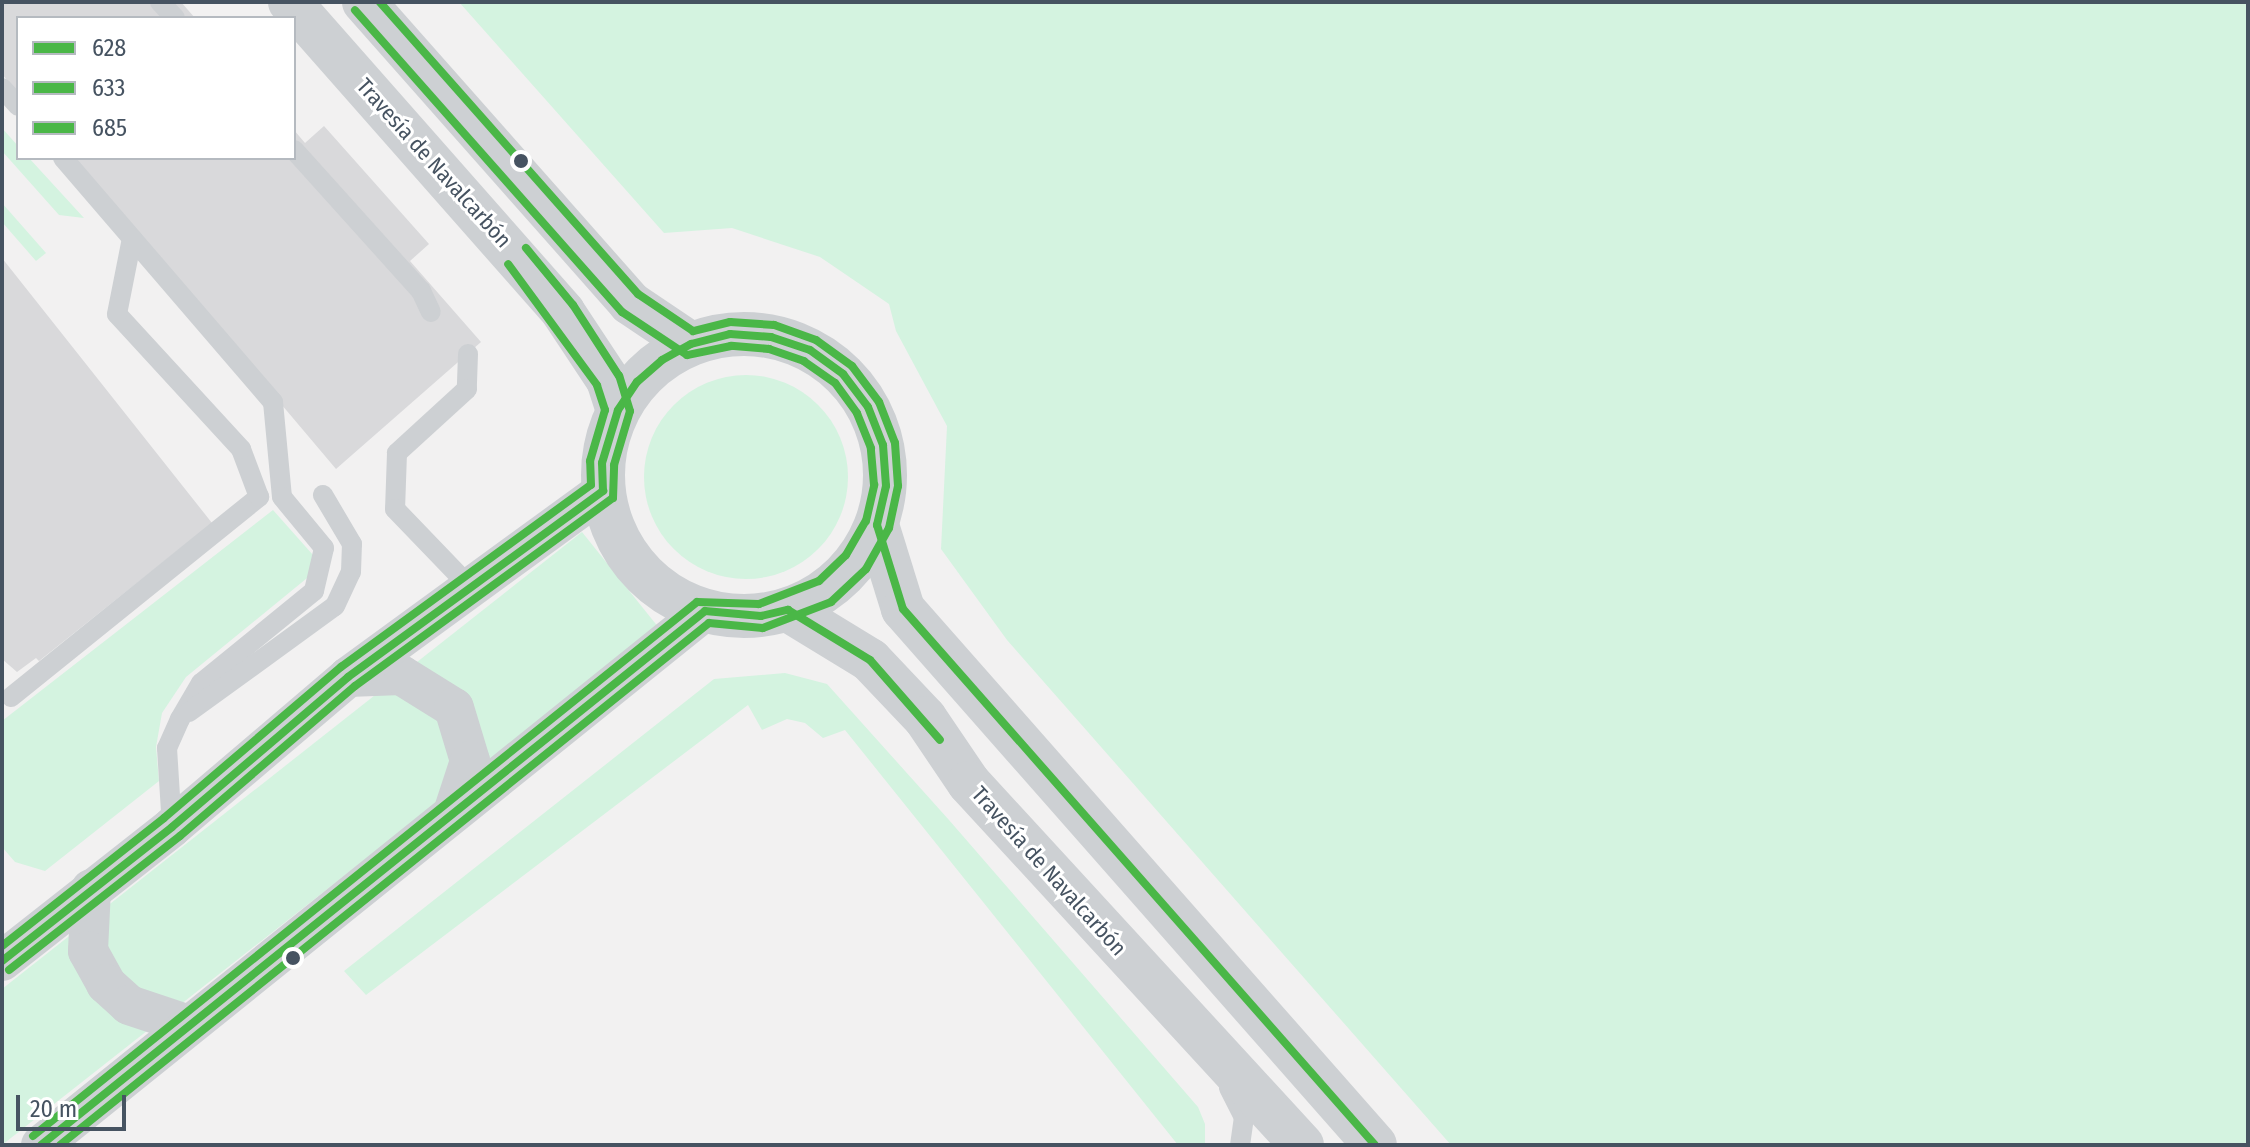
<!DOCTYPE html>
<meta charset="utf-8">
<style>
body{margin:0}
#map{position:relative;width:2250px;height:1147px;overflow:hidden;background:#f2f1f1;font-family:"Fira Sans Condensed",sans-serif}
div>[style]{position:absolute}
.green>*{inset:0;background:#d4f3e0}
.round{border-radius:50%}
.building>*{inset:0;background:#d9d9db}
.service>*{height:20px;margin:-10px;padding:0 10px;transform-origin:10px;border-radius:10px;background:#cdd0d3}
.minor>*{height:40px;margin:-20px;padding:0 20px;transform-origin:20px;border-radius:20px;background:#cdd0d3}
.tertiary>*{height:44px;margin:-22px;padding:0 22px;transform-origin:22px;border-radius:22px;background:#cdd0d3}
.tertiary>.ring{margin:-22px;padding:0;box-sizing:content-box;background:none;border:44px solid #cdd0d3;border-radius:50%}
.bus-1>*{height:8px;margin:-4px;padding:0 4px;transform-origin:4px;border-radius:4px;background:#4ab747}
.bus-2>*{height:8px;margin:-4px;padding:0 4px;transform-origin:4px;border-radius:4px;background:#4ab747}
.bus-3>*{height:8px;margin:-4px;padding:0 4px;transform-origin:4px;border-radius:4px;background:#4ab747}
.dots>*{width:22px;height:22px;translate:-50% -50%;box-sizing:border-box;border:4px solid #fff;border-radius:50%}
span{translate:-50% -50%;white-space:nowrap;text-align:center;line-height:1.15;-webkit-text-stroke:6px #fff;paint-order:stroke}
.street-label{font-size:22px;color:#465361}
.frame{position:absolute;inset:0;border:4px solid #465361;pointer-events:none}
.legend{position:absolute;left:16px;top:16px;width:280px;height:144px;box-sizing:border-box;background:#fff;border:2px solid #b5bac0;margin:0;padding:10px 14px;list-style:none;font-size:24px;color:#465361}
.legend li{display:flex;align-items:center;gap:16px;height:40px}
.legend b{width:40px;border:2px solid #b5bac0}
.scale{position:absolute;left:16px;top:1095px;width:110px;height:36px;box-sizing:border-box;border:4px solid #465361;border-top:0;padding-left:10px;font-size:24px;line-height:28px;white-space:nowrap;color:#465361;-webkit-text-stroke:6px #fff;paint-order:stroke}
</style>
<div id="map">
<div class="green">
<i style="clip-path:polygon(459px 2px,2248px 2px,2248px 1145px,1451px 1145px,1007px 640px,941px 549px,947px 426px,896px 331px,889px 304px,820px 257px,732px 228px,664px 233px)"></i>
<i style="clip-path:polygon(2px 128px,18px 146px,18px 158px,29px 158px,84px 218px,59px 215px,2px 151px)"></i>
<i style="clip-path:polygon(2px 203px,46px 253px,36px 261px,2px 222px)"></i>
<i class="round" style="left:644px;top:375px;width:204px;height:204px"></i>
<i style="clip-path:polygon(273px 510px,313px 555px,312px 574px,186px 677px,162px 713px,156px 747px,159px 781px,45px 871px,15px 862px,2px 847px,2px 721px)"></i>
<i style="clip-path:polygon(582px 532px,659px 628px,2px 1145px,2px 989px)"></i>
<i style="clip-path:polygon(785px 673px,827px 684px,949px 820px,1198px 1107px,1205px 1124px,1205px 1145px,1178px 1145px,845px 730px,823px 738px,805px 723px,787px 719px,762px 730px,748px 705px,366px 995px,344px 971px,714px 679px)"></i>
</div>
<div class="building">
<i style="clip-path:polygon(2px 2px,181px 2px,195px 18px,18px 18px,18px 93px,2px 74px)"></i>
<i style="clip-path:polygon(324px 126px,429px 244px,410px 261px,481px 342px,336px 469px,73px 158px,294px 158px,294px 130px,305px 143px)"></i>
<i style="clip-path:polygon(2px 258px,212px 523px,39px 661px,36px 658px,17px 672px,2px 659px)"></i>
</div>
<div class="service">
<i style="left:160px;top:2px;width:22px;rotate:47deg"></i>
<i style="left:2px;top:88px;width:24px;rotate:48deg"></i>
<i style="left:294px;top:150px;width:190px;rotate:48deg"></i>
<i style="left:421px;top:291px;width:23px;rotate:65deg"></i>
<i style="left:63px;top:158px;width:322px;rotate:49.3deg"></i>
<i style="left:273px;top:402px;width:95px;rotate:84.6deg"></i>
<i style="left:282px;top:497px;width:66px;rotate:50.5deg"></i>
<i style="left:324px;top:548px;width:44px;rotate:103.1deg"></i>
<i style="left:314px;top:591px;width:146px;rotate:140.8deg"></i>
<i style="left:201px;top:683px;width:42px;rotate:120.3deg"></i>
<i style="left:180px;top:719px;width:32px;rotate:114deg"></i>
<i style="left:167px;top:748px;width:79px;rotate:86.4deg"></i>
<i style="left:468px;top:354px;width:35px;rotate:92deg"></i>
<i style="left:467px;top:389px;width:95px;rotate:137.6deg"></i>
<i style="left:397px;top:453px;width:56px;rotate:92deg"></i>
<i style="left:395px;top:509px;width:108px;rotate:46.1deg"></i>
<i style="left:11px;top:697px;width:319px;rotate:-38.9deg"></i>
<i style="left:259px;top:497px;width:51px;rotate:-110.6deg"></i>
<i style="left:241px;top:449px;width:183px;rotate:-132.6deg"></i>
<i style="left:117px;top:314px;width:77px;rotate:-78.8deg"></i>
<i style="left:189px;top:712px;width:180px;rotate:-36deg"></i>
<i style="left:335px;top:606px;width:38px;rotate:-65deg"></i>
<i style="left:351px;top:572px;width:28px;rotate:-88deg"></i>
<i style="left:352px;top:544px;width:57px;rotate:-120.6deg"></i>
<i style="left:1229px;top:1088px;width:33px;rotate:63deg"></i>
<i style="left:1244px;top:1117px;width:28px;rotate:98deg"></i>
</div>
<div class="minor">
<i style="left:348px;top:677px;width:53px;rotate:-2.2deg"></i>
<i style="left:401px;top:675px;width:62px;rotate:31.9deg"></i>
<i style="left:454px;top:708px;width:55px;rotate:73.2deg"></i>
<i style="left:470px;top:761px;width:55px;rotate:108.1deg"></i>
<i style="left:91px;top:889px;width:62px;rotate:92.8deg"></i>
<i style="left:88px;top:951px;width:38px;rotate:61deg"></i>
<i style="left:106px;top:984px;width:31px;rotate:42deg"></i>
<i style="left:129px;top:1005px;width:63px;rotate:18.4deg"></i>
<i style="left:2px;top:961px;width:216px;rotate:-38.2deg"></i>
<i style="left:172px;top:827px;width:231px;rotate:-40.4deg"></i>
<i style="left:348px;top:677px;width:316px;rotate:-36.1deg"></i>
<i style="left:41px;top:1145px;width:852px;rotate:-38.81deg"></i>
</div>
<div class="tertiary">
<i style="left:290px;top:2px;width:413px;rotate:48.6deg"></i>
<i style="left:563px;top:312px;width:82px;rotate:56.5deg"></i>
<i style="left:608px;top:380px;width:32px;rotate:72deg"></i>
<i style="left:364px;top:2px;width:402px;rotate:48.5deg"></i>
<i style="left:630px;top:303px;width:73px;rotate:33.9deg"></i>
<i class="ring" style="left:603px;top:334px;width:238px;height:238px"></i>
<i style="left:877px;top:525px;width:88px;rotate:72.8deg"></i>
<i style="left:903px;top:609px;width:714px;rotate:48.63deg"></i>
<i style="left:788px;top:610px;width:96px;rotate:31.4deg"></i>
<i style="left:870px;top:660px;width:80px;rotate:46.5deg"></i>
<i style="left:925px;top:718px;width:78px;rotate:55.9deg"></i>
<i style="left:969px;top:783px;width:492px;rotate:47.4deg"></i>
</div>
<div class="bus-1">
<i style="left:2px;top:961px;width:216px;rotate:-38.2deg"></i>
<i style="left:172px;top:827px;width:231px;rotate:-40.4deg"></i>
<i style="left:348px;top:677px;width:316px;rotate:-36.1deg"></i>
<i style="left:603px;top:491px;width:28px;rotate:-92deg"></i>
<i style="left:602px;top:463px;width:55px;rotate:-73.2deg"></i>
<i style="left:618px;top:410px;width:34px;rotate:-56deg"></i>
<i style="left:637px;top:382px;width:33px;rotate:-41deg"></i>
<i style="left:662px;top:360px;width:33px;rotate:-29deg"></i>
<i style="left:691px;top:344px;width:40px;rotate:-14.4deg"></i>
<i style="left:730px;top:334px;width:41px;rotate:4.2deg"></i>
<i style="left:771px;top:337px;width:41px;rotate:18.4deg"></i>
<i style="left:810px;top:350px;width:41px;rotate:36deg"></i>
<i style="left:843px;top:374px;width:41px;rotate:52.9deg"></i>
<i style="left:868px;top:407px;width:41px;rotate:68.5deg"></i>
<i style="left:883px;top:445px;width:41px;rotate:85.8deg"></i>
<i style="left:886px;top:486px;width:40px;rotate:103deg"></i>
<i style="left:877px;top:525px;width:88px;rotate:72.8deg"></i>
<i style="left:903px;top:609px;width:714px;rotate:48.63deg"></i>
<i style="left:41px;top:1145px;width:852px;rotate:-38.81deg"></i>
<i style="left:705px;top:611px;width:56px;rotate:5.1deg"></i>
<i style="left:761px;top:616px;width:28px;rotate:-13deg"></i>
<i style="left:788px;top:610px;width:96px;rotate:31.4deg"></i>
<i style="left:870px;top:660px;width:106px;rotate:48.8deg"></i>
</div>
<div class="bus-2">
<i style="left:9px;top:970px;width:217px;rotate:-38.1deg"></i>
<i style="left:180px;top:836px;width:230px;rotate:-40.6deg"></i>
<i style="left:355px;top:686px;width:319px;rotate:-36.1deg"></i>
<i style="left:613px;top:498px;width:33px;rotate:-88deg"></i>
<i style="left:614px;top:465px;width:56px;rotate:-73.5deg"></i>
<i style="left:630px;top:411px;width:37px;rotate:-107deg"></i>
<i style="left:619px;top:376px;width:85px;rotate:-122.9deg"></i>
<i style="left:573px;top:305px;width:74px;rotate:-129.5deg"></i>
<i style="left:60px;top:1145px;width:833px;rotate:-38.81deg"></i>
<i style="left:709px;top:623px;width:54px;rotate:5.3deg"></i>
<i style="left:763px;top:628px;width:73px;rotate:-20.9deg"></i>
<i style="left:831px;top:602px;width:48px;rotate:-43.3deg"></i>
<i style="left:866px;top:569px;width:47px;rotate:-60.7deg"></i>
<i style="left:889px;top:528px;width:43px;rotate:-77.9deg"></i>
<i style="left:898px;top:486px;width:43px;rotate:-94deg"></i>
<i style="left:895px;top:443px;width:44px;rotate:-111.3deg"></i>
<i style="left:879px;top:402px;width:45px;rotate:-126.9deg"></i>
<i style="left:852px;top:366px;width:44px;rotate:-144.2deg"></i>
<i style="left:816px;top:340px;width:45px;rotate:-160.3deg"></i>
<i style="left:774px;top:325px;width:44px;rotate:-176.1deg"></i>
<i style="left:730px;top:322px;width:38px;rotate:166deg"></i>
<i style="left:693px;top:331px;width:66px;rotate:-146.1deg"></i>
<i style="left:638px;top:294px;width:390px;rotate:-131.5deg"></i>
</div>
<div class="bus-3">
<i style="left:2px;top:946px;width:206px;rotate:-38.3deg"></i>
<i style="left:164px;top:818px;width:233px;rotate:-40.5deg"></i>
<i style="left:341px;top:667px;width:309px;rotate:-36.1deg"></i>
<i style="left:591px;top:485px;width:24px;rotate:-92deg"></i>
<i style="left:590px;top:461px;width:53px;rotate:-73.6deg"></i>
<i style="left:605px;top:410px;width:26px;rotate:-108deg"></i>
<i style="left:597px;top:385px;width:150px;rotate:-126.3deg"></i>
<i style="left:33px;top:1136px;width:852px;rotate:-38.81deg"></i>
<i style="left:697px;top:602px;width:62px;rotate:1.8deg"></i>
<i style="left:759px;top:604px;width:64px;rotate:-21deg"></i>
<i style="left:819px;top:581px;width:37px;rotate:-44deg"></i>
<i style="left:846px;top:555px;width:39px;rotate:-60deg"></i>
<i style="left:866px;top:521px;width:37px;rotate:-77deg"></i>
<i style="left:874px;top:485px;width:37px;rotate:-95deg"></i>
<i style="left:871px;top:448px;width:38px;rotate:-112deg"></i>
<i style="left:857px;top:413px;width:37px;rotate:-126deg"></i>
<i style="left:835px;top:383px;width:38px;rotate:-145deg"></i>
<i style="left:804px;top:361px;width:37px;rotate:-161deg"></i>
<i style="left:769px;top:349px;width:38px;rotate:-175deg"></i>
<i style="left:731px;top:346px;width:45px;rotate:168.4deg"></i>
<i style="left:687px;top:355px;width:78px;rotate:-146.5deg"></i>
<i style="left:622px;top:312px;width:403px;rotate:-131.5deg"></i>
</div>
<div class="dots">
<i style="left:521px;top:161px;background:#465361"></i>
<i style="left:293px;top:958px;background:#465361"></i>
</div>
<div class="street-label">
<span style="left:434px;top:163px;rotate:48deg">Travesía de Navalcarbón</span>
<span style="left:1049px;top:871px;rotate:48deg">Travesía de Navalcarbón</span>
</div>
<div class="frame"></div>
<ul class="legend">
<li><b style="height:10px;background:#4ab747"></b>628</li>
<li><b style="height:10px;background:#4ab747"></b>633</li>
<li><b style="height:10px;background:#4ab747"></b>685</li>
</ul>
<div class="scale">20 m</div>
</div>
